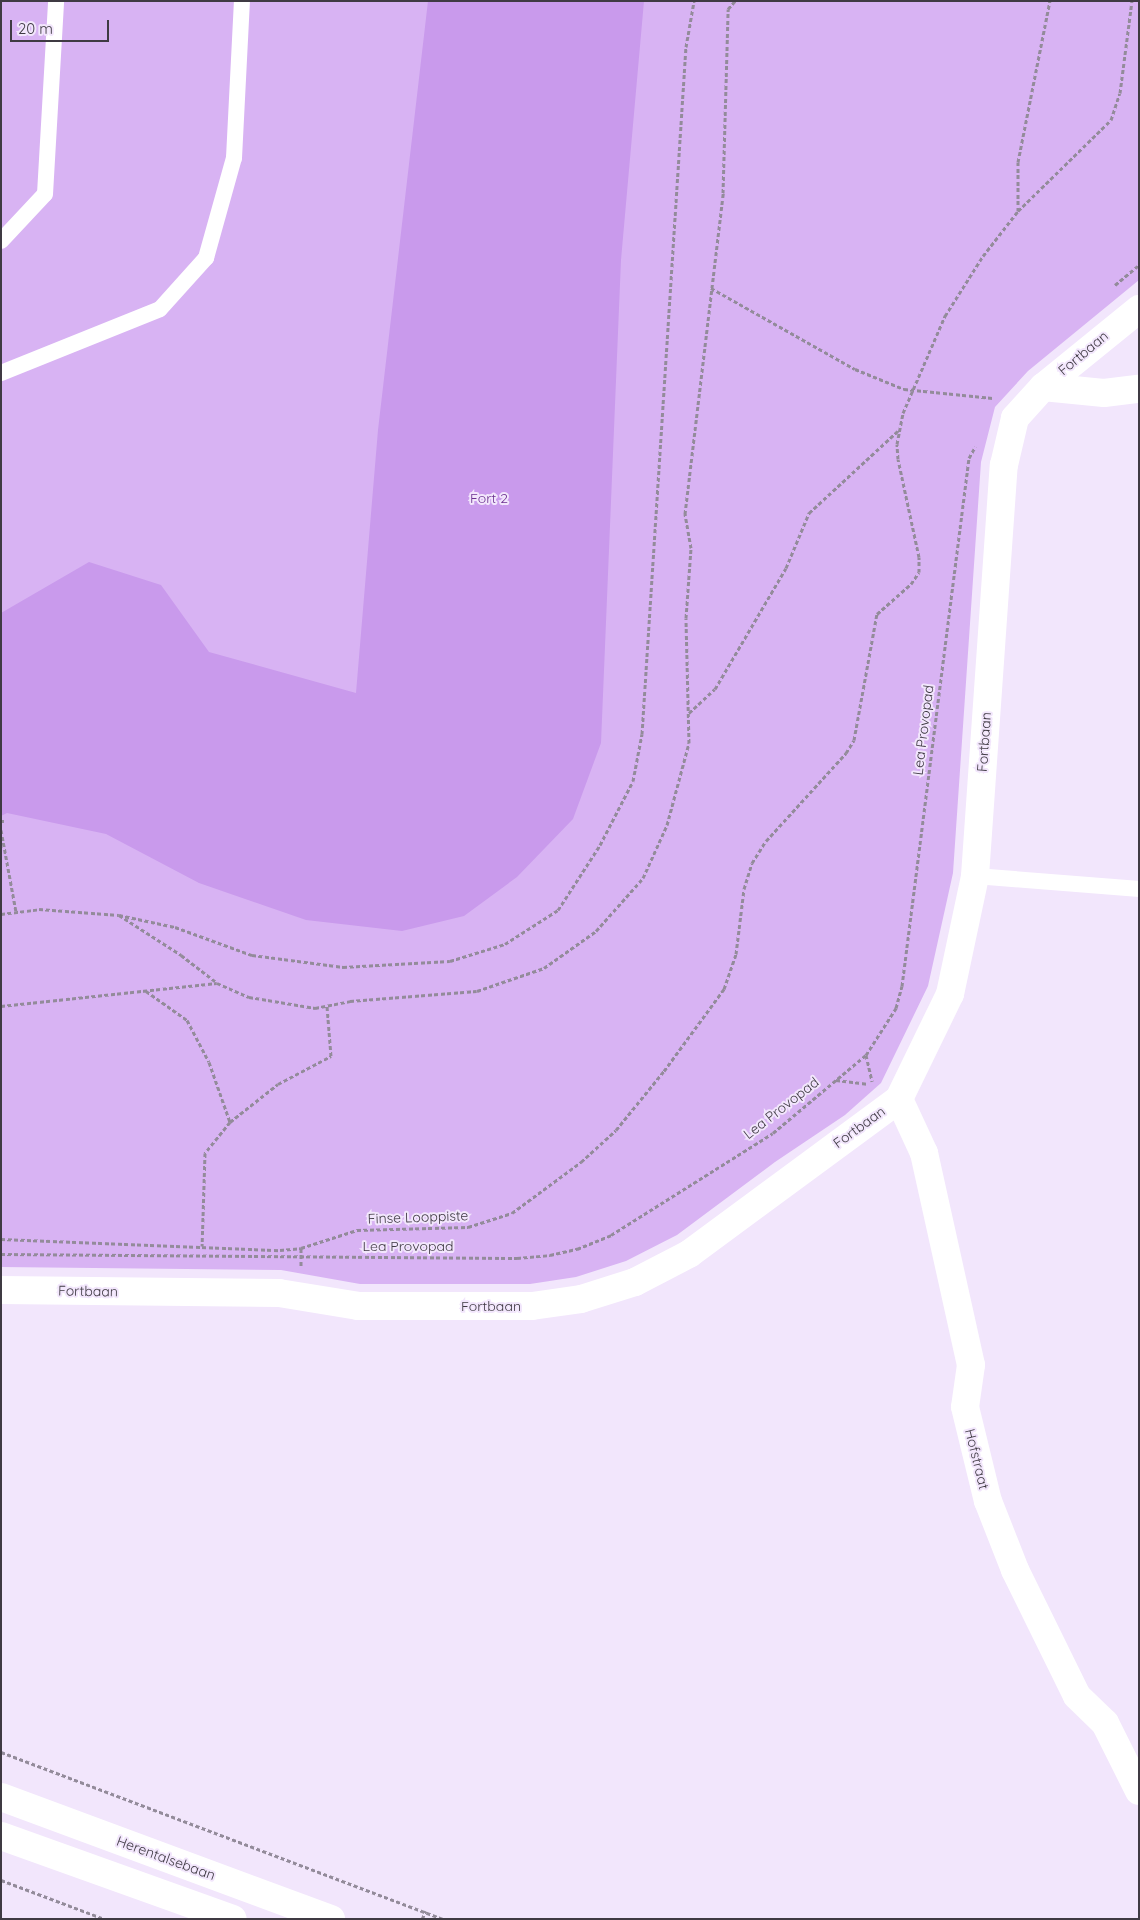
<!DOCTYPE html>
<style>
body{margin:0}
#map{position:relative;width:1140px;height:1920px;overflow:hidden;background:#f2e6fc;font-family:Quicksand,sans-serif}
div>[style]{position:absolute}
.green>*{inset:0;background:#d8b3f3}
.water>*{inset:0;background:#c99aec}
.path>*{height:3px;margin-top:-1.5px;transform-origin:0;background:repeating-linear-gradient(90deg,#938b9a 0 4px,transparent 0 6.5px)}
.service>*{height:16px;margin:-8px;padding:0 8px;transform-origin:8px;border-radius:8px;background:#fff}
.minor>*{height:28px;margin:-14px;padding:0 14px;transform-origin:14px;border-radius:14px;background:#fff}
.secondary>*{height:28px;margin:-14px;padding:0 14px;transform-origin:14px;border-radius:14px;background:#fff}
span{translate:-50% -50%;white-space:nowrap;text-align:center;line-height:1.15;-webkit-text-stroke:4px #f2e6fc;paint-order:stroke}
.street-label{font-size:14px;color:#3f3a43}
.park-label{font-size:14px;color:#6c3190}
.frame{position:absolute;inset:0;border:2px solid #3f3a43;pointer-events:none}
.scale{position:absolute;left:10px;top:20px;width:99px;height:22px;box-sizing:border-box;border:2px solid #3f3a43;border-top:0;padding-left:6px;font-size:15px;line-height:18px;white-space:nowrap;color:#3f3a43;-webkit-text-stroke:4px #f2e6fc;paint-order:stroke}
</style>
<div id="map">
<div class="green">
<i style="clip-path:polygon(1px 1px,1139px 1px,1139px 280px,1028px 371px,995px 407px,981px 462px,953px 873px,928px 986px,881px 1083px,845px 1115px,775px 1162px,677px 1235px,626px 1261px,576px 1277px,530px 1284px,360px 1284px,281px 1270px,1px 1267px)"></i>
</div>
<div class="water">
<i style="clip-path:polygon(428px 1px,644px 1px,621px 260px,601px 743px,573px 819px,517px 877px,464px 916px,402px 931px,306px 920px,199px 883px,106px 834px,7px 813px,1px 816px,1px 613px,89px 562px,161px 585px,209px 652px,356px 693px,378px 430px)"></i>
</div>
<div class="path">
<i style="left:1018px;top:211px;width:49px;rotate:-90deg"></i>
<i style="left:1018px;top:162px;width:164px;rotate:-78.8deg"></i>
<i style="left:1115px;top:285px;width:31px;rotate:-40deg"></i>
<i style="left:711px;top:288px;width:165px;rotate:29.4deg"></i>
<i style="left:855px;top:369px;width:53px;rotate:22.2deg"></i>
<i style="left:904px;top:389px;width:89px;rotate:5.8deg"></i>
<i style="left:689px;top:713px;width:35px;rotate:-43deg"></i>
<i style="left:715px;top:689px;width:140px;rotate:-59.6deg"></i>
<i style="left:786px;top:568px;width:60px;rotate:-67.3deg"></i>
<i style="left:809px;top:513px;width:121px;rotate:-42.7deg"></i>
<i style="left:1px;top:821px;width:3px"></i>
<i style="left:1px;top:830px;width:83px;rotate:79.6deg"></i>
<i style="left:1px;top:914px;width:38px;rotate:-7deg"></i>
<i style="left:39px;top:909px;width:80px;rotate:4.3deg"></i>
<i style="left:119px;top:915px;width:57px;rotate:12.1deg"></i>
<i style="left:175px;top:927px;width:82px;rotate:20deg"></i>
<i style="left:252px;top:955px;width:92px;rotate:7.5deg"></i>
<i style="left:343px;top:967px;width:107px;rotate:-3.2deg"></i>
<i style="left:450px;top:961px;width:58px;rotate:-17.2deg"></i>
<i style="left:505px;top:944px;width:63px;rotate:-32.7deg"></i>
<i style="left:558px;top:910px;width:77px;rotate:-57.1deg"></i>
<i style="left:600px;top:845px;width:72px;rotate:-62.7deg"></i>
<i style="left:633px;top:781px;width:48px;rotate:-79.2deg"></i>
<i style="left:642px;top:734px;width:688px;rotate:-86.34deg"></i>
<i style="left:686px;top:47px;width:47px;rotate:-80.1deg"></i>
<i style="left:119px;top:915px;width:74px;rotate:32.8deg"></i>
<i style="left:181px;top:955px;width:44px;rotate:37.6deg"></i>
<i style="left:146px;top:991px;width:50px;rotate:35.3deg"></i>
<i style="left:187px;top:1020px;width:47px;rotate:62.4deg"></i>
<i style="left:209px;top:1062px;width:64px;rotate:70.7deg"></i>
<i style="left:230px;top:1122px;width:40px;rotate:129deg"></i>
<i style="left:205px;top:1153px;width:93px;rotate:91.8deg"></i>
<i style="left:1px;top:1006px;width:217px;rotate:-6.1deg"></i>
<i style="left:217px;top:983px;width:35px;rotate:24deg"></i>
<i style="left:249px;top:997px;width:67px;rotate:9.5deg"></i>
<i style="left:315px;top:1008px;width:36px;rotate:-11deg"></i>
<i style="left:350px;top:1001px;width:127px;rotate:-4.5deg"></i>
<i style="left:477px;top:991px;width:71px;rotate:-18.9deg"></i>
<i style="left:544px;top:968px;width:64px;rotate:-35.4deg"></i>
<i style="left:596px;top:931px;width:71px;rotate:-48.4deg"></i>
<i style="left:643px;top:878px;width:58px;rotate:-65.6deg"></i>
<i style="left:667px;top:825px;width:85px;rotate:-75deg"></i>
<i style="left:689px;top:743px;width:125px;rotate:-91.4deg"></i>
<i style="left:686px;top:618px;width:70px;rotate:-85.9deg"></i>
<i style="left:691px;top:548px;width:35px;rotate:-100deg"></i>
<i style="left:685px;top:514px;width:323px;rotate:-83.2deg"></i>
<i style="left:723px;top:193px;width:184px;rotate:-88.4deg"></i>
<i style="left:728px;top:9px;width:11px;rotate:-49deg"></i>
<i style="left:866px;top:1055px;width:27px;rotate:77deg"></i>
<i style="left:836px;top:1080px;width:31px;rotate:7deg"></i>
<i style="left:230px;top:1122px;width:61px;rotate:-38.4deg"></i>
<i style="left:278px;top:1084px;width:60px;rotate:-27.8deg"></i>
<i style="left:331px;top:1056px;width:50px;rotate:-94.6deg"></i>
<i style="left:1px;top:1239px;width:279px;rotate:2.3deg"></i>
<i style="left:280px;top:1250px;width:21px;rotate:-5deg"></i>
<i style="left:301px;top:1248px;width:59px;rotate:-17.8deg"></i>
<i style="left:357px;top:1230px;width:111px;rotate:-1.5deg"></i>
<i style="left:468px;top:1227px;width:46px;rotate:-17.7deg"></i>
<i style="left:512px;top:1213px;width:86px;rotate:-36.5deg"></i>
<i style="left:581px;top:1162px;width:47px;rotate:-42.4deg"></i>
<i style="left:616px;top:1130px;width:76px;rotate:-50.9deg"></i>
<i style="left:664px;top:1071px;width:102px;rotate:-53.8deg"></i>
<i style="left:724px;top:989px;width:37px;rotate:-71deg"></i>
<i style="left:736px;top:954px;width:65px;rotate:-83deg"></i>
<i style="left:744px;top:889px;width:27px;rotate:-73deg"></i>
<i style="left:752px;top:863px;width:26px;rotate:-58deg"></i>
<i style="left:766px;top:841px;width:119px;rotate:-47.7deg"></i>
<i style="left:846px;top:753px;width:15px;rotate:-58deg"></i>
<i style="left:854px;top:740px;width:128px;rotate:-79.7deg"></i>
<i style="left:877px;top:614px;width:45px;rotate:-41.4deg"></i>
<i style="left:911px;top:584px;width:14px;rotate:-56deg"></i>
<i style="left:919px;top:572px;width:15px;rotate:-90deg"></i>
<i style="left:919px;top:557px;width:100px;rotate:-102.1deg"></i>
<i style="left:898px;top:459px;width:15px;rotate:-94deg"></i>
<i style="left:897px;top:444px;width:32px;rotate:-79deg"></i>
<i style="left:903px;top:413px;width:106px;rotate:-66.6deg"></i>
<i style="left:945px;top:316px;width:71px;rotate:-57.7deg"></i>
<i style="left:983px;top:256px;width:57px;rotate:-52.1deg"></i>
<i style="left:1018px;top:211px;width:130px;rotate:-44.4deg"></i>
<i style="left:1111px;top:120px;width:28px;rotate:-72deg"></i>
<i style="left:1120px;top:93px;width:93px;rotate:-82.6deg"></i>
<i style="left:301px;top:1248px;width:18px;rotate:90deg"></i>
<i style="left:1px;top:1254px;width:516px;rotate:0.44deg"></i>
<i style="left:517px;top:1258px;width:33px;rotate:-5deg"></i>
<i style="left:550px;top:1255px;width:28px;rotate:-13deg"></i>
<i style="left:577px;top:1249px;width:37px;rotate:-22deg"></i>
<i style="left:611px;top:1235px;width:191px;rotate:-32.2deg"></i>
<i style="left:773px;top:1133px;width:121px;rotate:-40deg"></i>
<i style="left:866px;top:1055px;width:56px;rotate:-57.4deg"></i>
<i style="left:896px;top:1008px;width:23px;rotate:-75deg"></i>
<i style="left:902px;top:986px;width:532px;rotate:-82.77deg"></i>
<i style="left:969px;top:458px;width:13px;rotate:-61deg"></i>
<i style="left:1px;top:1752px;width:473px;rotate:20.7deg"></i>
<i style="left:1px;top:1880px;width:111px;rotate:20.6deg"></i>
<i style="left:422px;top:1919px;width:9px;rotate:-63deg"></i>
</div>
<div class="service">
<i style="left:1px;top:241px;width:64px;rotate:-46.9deg"></i>
<i style="left:45px;top:194px;width:193px;rotate:-86.7deg"></i>
<i style="left:1px;top:373px;width:171px;rotate:-21.9deg"></i>
<i style="left:160px;top:309px;width:69px;rotate:-48deg"></i>
<i style="left:206px;top:258px;width:104px;rotate:-74.4deg"></i>
<i style="left:234px;top:158px;width:157px;rotate:-87.1deg"></i>
<i style="left:975px;top:876px;width:165px;rotate:4.5deg"></i>
</div>
<div class="minor">
<i style="left:1043px;top:387px;width:61px;rotate:5.6deg"></i>
<i style="left:1104px;top:393px;width:35px;rotate:-7deg"></i>
<i style="left:899px;top:1099px;width:60px;rotate:65.2deg"></i>
<i style="left:924px;top:1153px;width:217px;rotate:77.5deg"></i>
<i style="left:971px;top:1365px;width:42px;rotate:98.1deg"></i>
<i style="left:965px;top:1407px;width:97px;rotate:76.3deg"></i>
<i style="left:988px;top:1501px;width:74px;rotate:68.6deg"></i>
<i style="left:1015px;top:1570px;width:140px;rotate:63.8deg"></i>
<i style="left:1077px;top:1696px;width:39px;rotate:44deg"></i>
<i style="left:1105px;top:1723px;width:76px;rotate:63.4deg"></i>
<i style="left:1px;top:1290px;width:278px;rotate:0.6deg"></i>
<i style="left:279px;top:1293px;width:80px;rotate:9.3deg"></i>
<i style="left:358px;top:1306px;width:174px"></i>
<i style="left:532px;top:1306px;width:49px;rotate:-8.1deg"></i>
<i style="left:581px;top:1299px;width:57px;rotate:-17.5deg"></i>
<i style="left:635px;top:1282px;width:61px;rotate:-27.4deg"></i>
<i style="left:689px;top:1254px;width:261px;rotate:-36.4deg"></i>
<i style="left:899px;top:1099px;width:117px;rotate:-64.1deg"></i>
<i style="left:950px;top:994px;width:121px;rotate:-78deg"></i>
<i style="left:975px;top:876px;width:412px;rotate:-86deg"></i>
<i style="left:1004px;top:465px;width:48px;rotate:-76.8deg"></i>
<i style="left:1015px;top:418px;width:42px;rotate:-47.9deg"></i>
<i style="left:1043px;top:387px;width:124px;rotate:-39.1deg"></i>
</div>
<div class="secondary">
<i style="left:1px;top:1797px;width:352px;rotate:20.3deg"></i>
<i style="left:1px;top:1836px;width:246px;rotate:19.7deg"></i>
</div>
<div class="street-label">
<span style="left:1083px;top:353px;rotate:-40deg">Fortbaan</span>
<span style="left:923px;top:730px;rotate:-83deg">Lea Provopad</span>
<span style="left:984px;top:742px;rotate:-86deg">Fortbaan</span>
<span style="left:781px;top:1108px;rotate:-38deg">Lea Provopad</span>
<span style="left:859px;top:1127px;rotate:-36deg">Fortbaan</span>
<span style="left:418px;top:1217px;rotate:-2deg">Finse Looppiste</span>
<span style="left:408px;top:1246px">Lea Provopad</span>
<span style="left:88px;top:1291px;rotate:1deg">Fortbaan</span>
<span style="left:491px;top:1306px">Fortbaan</span>
<span style="left:977px;top:1459px;rotate:76deg">Hofstraat</span>
<span style="left:166px;top:1858px;rotate:20deg">Herentalsebaan</span>
</div>
<div class="park-label">
<span style="left:489px;top:498px">Fort 2</span>
</div>
<div class="frame"></div>
<div class="scale">20 m</div>
</div>
